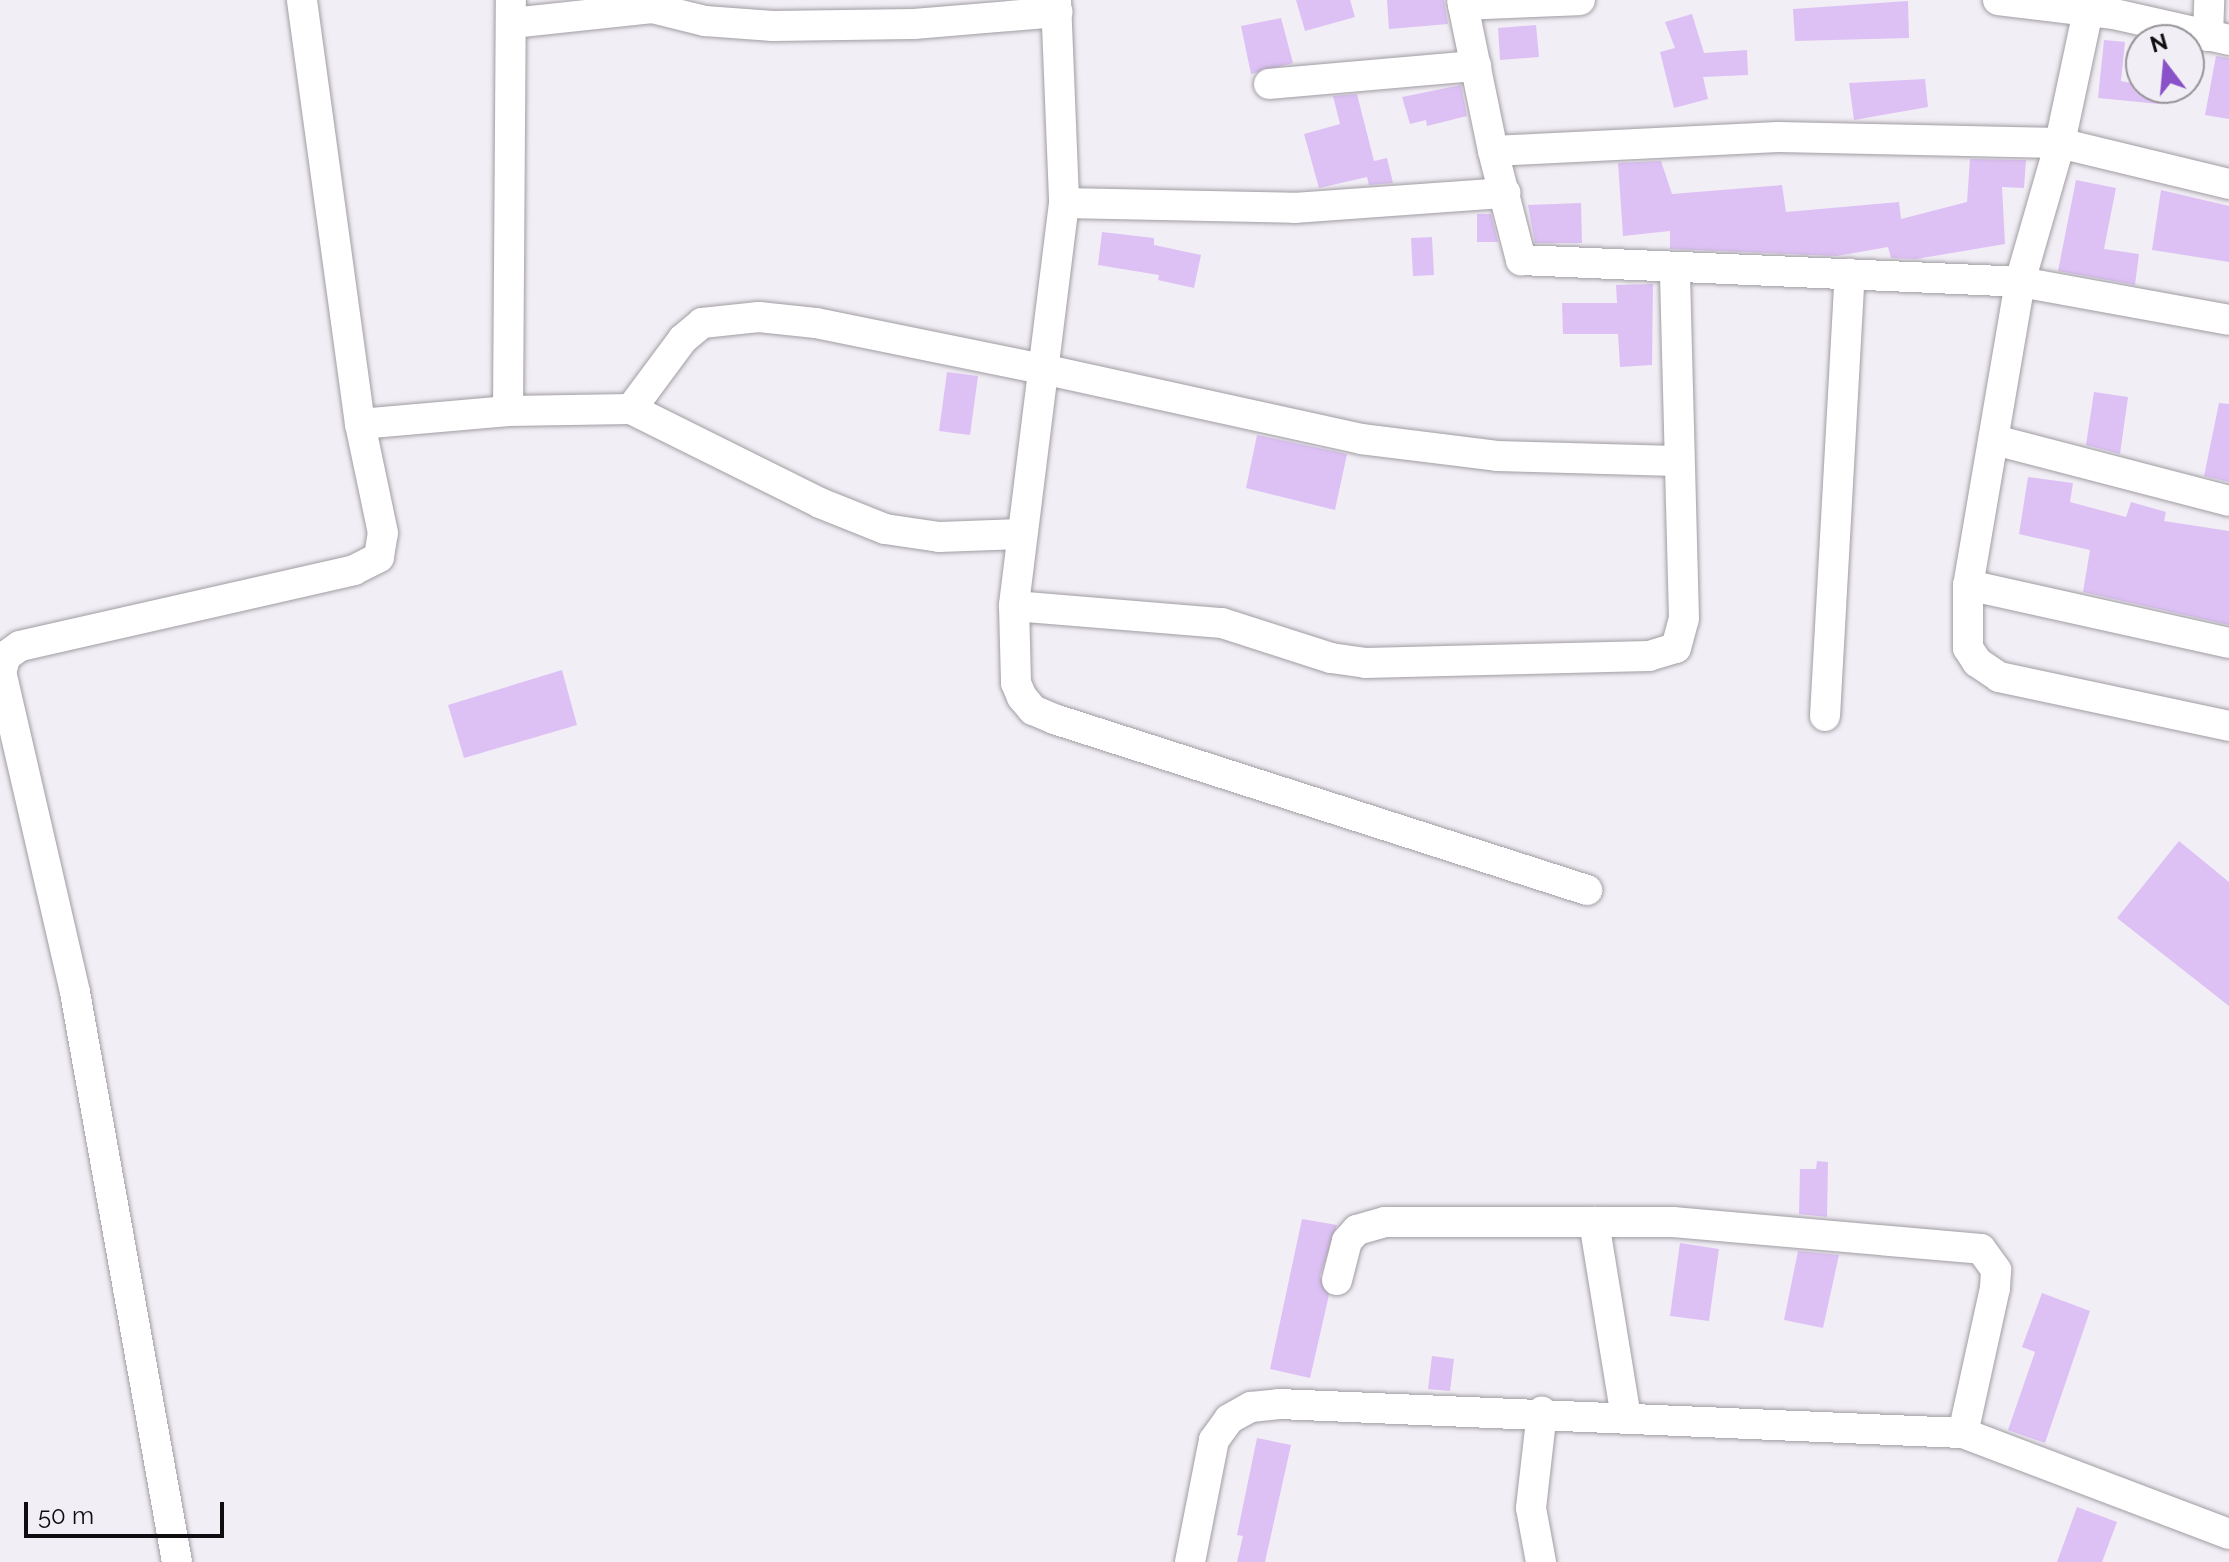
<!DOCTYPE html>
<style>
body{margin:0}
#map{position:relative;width:2229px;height:1562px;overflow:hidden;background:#f2eef5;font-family:Raleway,sans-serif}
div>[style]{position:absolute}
.building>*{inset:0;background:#ddc1f5}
.roads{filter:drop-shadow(0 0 2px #a09da3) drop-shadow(0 0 2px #a09da3)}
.minor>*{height:30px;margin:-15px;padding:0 15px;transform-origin:15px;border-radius:15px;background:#fff}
span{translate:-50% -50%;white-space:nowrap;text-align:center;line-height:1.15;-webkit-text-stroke:6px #f2eef5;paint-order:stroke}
.north{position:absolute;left:2125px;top:24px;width:80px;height:80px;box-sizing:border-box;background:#f2eef5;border:2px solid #979499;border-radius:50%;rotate:344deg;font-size:22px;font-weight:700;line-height:32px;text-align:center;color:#0f0d10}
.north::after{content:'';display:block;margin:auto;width:28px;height:36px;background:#8952c9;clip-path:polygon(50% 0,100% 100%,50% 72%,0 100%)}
.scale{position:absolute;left:24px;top:1502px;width:200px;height:36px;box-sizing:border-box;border:4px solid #0f0d10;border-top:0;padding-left:10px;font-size:24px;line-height:28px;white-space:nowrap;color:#0f0d10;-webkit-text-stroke:6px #f2eef5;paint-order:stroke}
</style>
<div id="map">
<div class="building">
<i style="clip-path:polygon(1296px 0,1350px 0,1355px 17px,1305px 31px)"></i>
<i style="clip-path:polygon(1387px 0,1444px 0,1448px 24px,1389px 29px)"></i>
<i style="clip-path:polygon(1908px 1px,1909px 38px,1795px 41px,1793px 9px)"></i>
<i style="clip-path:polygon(1692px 14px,1704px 53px,1747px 50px,1748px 75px,1703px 77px,1708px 99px,1674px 108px,1660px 52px,1675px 48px,1665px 22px)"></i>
<i style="clip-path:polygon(1281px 18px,1293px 63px,1251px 74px,1241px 26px)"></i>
<i style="clip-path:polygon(1536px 25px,1539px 57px,1500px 60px,1498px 28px)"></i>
<i style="clip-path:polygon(2104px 40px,2125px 42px,2121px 81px,2161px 89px,2159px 104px,2098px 98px)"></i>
<i style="clip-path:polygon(2216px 56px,2229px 58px,2229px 119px,2205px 115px)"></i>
<i style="clip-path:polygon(1925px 79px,1928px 107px,1854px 120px,1849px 83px)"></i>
<i style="clip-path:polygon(1461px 85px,1467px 116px,1427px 126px,1426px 120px,1410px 124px,1402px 97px)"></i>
<i style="clip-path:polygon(1357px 94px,1374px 161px,1387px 158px,1393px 183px,1369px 185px,1367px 177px,1319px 188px,1304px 134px,1340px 124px,1333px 96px)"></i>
<i style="clip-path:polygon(1970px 159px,2026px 160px,2024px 188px,2002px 187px,2005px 244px,1916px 259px,1891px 258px,1888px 247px,1837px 256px,1670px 249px,1670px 231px,1623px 236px,1618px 163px,1661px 161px,1672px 194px,1782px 185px,1786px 212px,1899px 202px,1901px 219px,1967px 202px)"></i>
<i style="clip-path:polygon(2076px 180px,2116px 188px,2104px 249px,2139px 254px,2135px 285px,2058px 271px)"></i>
<i style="clip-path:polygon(2161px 190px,2229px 206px,2229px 262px,2152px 250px)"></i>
<i style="clip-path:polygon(1581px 203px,1582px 243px,1535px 243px,1528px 205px)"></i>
<i style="clip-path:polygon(1477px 214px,1491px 214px,1498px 242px,1477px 242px)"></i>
<i style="clip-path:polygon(1102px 232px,1154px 238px,1154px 245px,1201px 255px,1194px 288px,1158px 280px,1159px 275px,1098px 265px)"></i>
<i style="clip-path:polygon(1432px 237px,1434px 275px,1413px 276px,1411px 238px)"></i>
<i style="clip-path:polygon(1653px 284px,1652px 365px,1620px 367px,1618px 334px,1563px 334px,1562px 303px,1617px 303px,1616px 285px)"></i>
<i style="clip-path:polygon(947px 372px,978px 376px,970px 435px,939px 431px)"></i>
<i style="clip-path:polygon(2094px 392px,2128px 397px,2120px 454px,2086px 445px)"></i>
<i style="clip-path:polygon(2219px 403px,2229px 404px,2229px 482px,2204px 476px)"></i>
<i style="clip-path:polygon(1257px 435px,1347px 454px,1335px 510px,1246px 488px)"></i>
<i style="clip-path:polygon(2028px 477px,2073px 483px,2070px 502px,2126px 517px,2131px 502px,2166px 512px,2164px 521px,2229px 531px,2229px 625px,2083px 592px,2090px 550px,2019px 534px)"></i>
<i style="clip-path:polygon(562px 670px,577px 725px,464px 758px,448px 705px)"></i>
<i style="clip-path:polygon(2179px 841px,2229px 882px,2229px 1006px,2117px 918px)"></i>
<i style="clip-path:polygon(1817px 1161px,1828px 1162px,1827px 1217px,1799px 1214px,1800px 1169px,1816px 1169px)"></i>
<i style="clip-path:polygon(1302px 1219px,1337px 1225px,1320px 1276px,1329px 1295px,1310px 1378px,1270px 1369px)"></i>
<i style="clip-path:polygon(1680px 1243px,1719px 1249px,1709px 1321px,1670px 1316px)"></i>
<i style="clip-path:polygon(1798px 1251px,1839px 1255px,1823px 1328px,1784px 1320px)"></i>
<i style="clip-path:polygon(2042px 1293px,2090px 1311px,2045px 1443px,2008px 1430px,2035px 1352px,2022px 1347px)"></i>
<i style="clip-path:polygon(1432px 1356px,1454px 1359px,1450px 1391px,1428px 1389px)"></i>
<i style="clip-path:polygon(1257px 1438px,1291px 1445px,1265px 1562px,1237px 1562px,1243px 1536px,1237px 1535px)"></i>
<i style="clip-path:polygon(2077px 1507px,2117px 1522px,2102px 1562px,2057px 1562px)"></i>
</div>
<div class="roads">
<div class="minor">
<i style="left:1056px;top:0;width:203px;rotate:87.7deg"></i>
<i style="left:1064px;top:203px;width:230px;rotate:1.2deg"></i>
<i style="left:1294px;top:208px;width:212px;rotate:-4.1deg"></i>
<i style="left:1462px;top:0;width:154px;rotate:78.4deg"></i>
<i style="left:1998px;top:0;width:117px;rotate:6.9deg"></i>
<i style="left:2114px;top:14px;width:118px;rotate:12.7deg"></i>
<i style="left:1463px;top:5px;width:117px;rotate:-2.4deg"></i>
<i style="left:2088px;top:11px;width:135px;rotate:102deg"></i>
<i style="left:2060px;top:143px;width:282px;rotate:-178.8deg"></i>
<i style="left:1778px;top:137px;width:285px;rotate:177.2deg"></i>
<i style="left:1493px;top:151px;width:113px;rotate:75.6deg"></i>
<i style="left:1521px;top:260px;width:499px;rotate:2.5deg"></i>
<i style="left:2020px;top:282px;width:212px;rotate:10.3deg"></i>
<i style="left:512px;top:23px;width:141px;rotate:-6.1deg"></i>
<i style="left:652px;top:8px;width:55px;rotate:13.8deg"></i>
<i style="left:705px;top:21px;width:68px;rotate:4.2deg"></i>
<i style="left:773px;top:26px;width:141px;rotate:-0.8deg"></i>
<i style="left:914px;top:24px;width:144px;rotate:-4.8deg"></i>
<i style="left:2208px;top:36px;width:36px;rotate:-88deg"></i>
<i style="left:1269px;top:84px;width:208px;rotate:-5deg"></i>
<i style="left:2229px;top:184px;width:174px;rotate:-166.4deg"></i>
<i style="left:2060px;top:143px;width:145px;rotate:106.1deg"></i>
<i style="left:2020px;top:282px;width:307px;rotate:99.7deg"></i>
<i style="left:1968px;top:585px;width:63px;rotate:90deg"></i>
<i style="left:1968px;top:648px;width:17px;rotate:57deg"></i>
<i style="left:1977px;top:662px;width:27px;rotate:34deg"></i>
<i style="left:1999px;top:677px;width:235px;rotate:12deg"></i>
<i style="left:1064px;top:203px;width:406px;rotate:97.1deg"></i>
<i style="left:1014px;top:606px;width:77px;rotate:88.5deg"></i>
<i style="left:1016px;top:683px;width:15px;rotate:67deg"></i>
<i style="left:1022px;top:697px;width:17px;rotate:50deg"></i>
<i style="left:1033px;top:710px;width:23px;rotate:23deg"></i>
<i style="left:1054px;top:719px;width:560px;rotate:17.79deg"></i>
<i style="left:631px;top:409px;width:87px;rotate:-53.4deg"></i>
<i style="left:683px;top:339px;width:25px;rotate:-40deg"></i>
<i style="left:702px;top:323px;width:57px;rotate:-6deg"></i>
<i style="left:759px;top:317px;width:57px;rotate:6deg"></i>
<i style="left:816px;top:323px;width:232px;rotate:11.5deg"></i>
<i style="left:1043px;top:369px;width:326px;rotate:12.4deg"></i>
<i style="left:1361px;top:439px;width:137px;rotate:7.1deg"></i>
<i style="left:1497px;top:456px;width:179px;rotate:1.6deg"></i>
<i style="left:508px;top:411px;width:411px;rotate:-89.6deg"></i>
<i style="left:360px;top:424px;width:149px;rotate:-5deg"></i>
<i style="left:508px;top:411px;width:123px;rotate:-0.9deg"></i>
<i style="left:631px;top:409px;width:211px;rotate:26.4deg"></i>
<i style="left:820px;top:503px;width:70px;rotate:21.8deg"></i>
<i style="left:885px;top:529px;width:55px;rotate:8.4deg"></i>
<i style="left:939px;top:537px;width:82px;rotate:-2.1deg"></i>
<i style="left:1995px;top:440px;width:242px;rotate:14.6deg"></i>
<i style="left:1968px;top:585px;width:267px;rotate:12.5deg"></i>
<i style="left:1014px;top:606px;width:209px;rotate:4.7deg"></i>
<i style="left:1222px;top:623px;width:114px;rotate:17.8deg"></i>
<i style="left:1331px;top:658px;width:34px;rotate:8deg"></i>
<i style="left:1365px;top:663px;width:284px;rotate:-1.4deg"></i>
<i style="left:1649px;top:656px;width:28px;rotate:-17deg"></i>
<i style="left:1676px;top:648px;width:30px;rotate:-75deg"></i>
<i style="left:1684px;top:619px;width:352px;rotate:-91.5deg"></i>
<i style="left:1825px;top:716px;width:443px;rotate:-86.8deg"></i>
<i style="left:1594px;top:1222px;width:198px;rotate:80.7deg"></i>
<i style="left:1337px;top:1280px;width:40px;rotate:-75.6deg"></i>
<i style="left:1347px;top:1241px;width:15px;rotate:-48deg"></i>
<i style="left:1357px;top:1230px;width:29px;rotate:-16deg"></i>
<i style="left:1385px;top:1222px;width:288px"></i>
<i style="left:1673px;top:1222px;width:309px;rotate:5deg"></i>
<i style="left:1981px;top:1249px;width:26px;rotate:54deg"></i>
<i style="left:1996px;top:1270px;width:18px;rotate:93deg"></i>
<i style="left:1995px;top:1288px;width:148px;rotate:102.4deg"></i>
<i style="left:177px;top:1562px;width:579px;rotate:-100.15deg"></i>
<i style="left:75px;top:992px;width:328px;rotate:-103deg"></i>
<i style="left:1px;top:672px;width:17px;rotate:-73deg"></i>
<i style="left:6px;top:656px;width:17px;rotate:-36deg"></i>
<i style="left:20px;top:646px;width:343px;rotate:-12.8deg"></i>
<i style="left:354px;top:570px;width:28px;rotate:-27deg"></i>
<i style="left:379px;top:557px;width:24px;rotate:-81deg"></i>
<i style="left:383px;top:533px;width:111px;rotate:-101.9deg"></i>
<i style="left:360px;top:424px;width:428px;rotate:-97.8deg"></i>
<i style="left:1190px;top:1562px;width:124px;rotate:-78.9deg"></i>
<i style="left:1214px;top:1440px;width:26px;rotate:-54deg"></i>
<i style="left:1229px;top:1419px;width:25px;rotate:-29deg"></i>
<i style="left:1251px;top:1407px;width:28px;rotate:-6deg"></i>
<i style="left:1279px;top:1404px;width:685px;rotate:2.43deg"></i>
<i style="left:1963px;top:1433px;width:285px;rotate:20.8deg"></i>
<i style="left:1541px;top:1562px;width:55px;rotate:-100.5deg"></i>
<i style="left:1531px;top:1508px;width:97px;rotate:-83.5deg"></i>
</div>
</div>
<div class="north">N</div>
<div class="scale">50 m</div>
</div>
